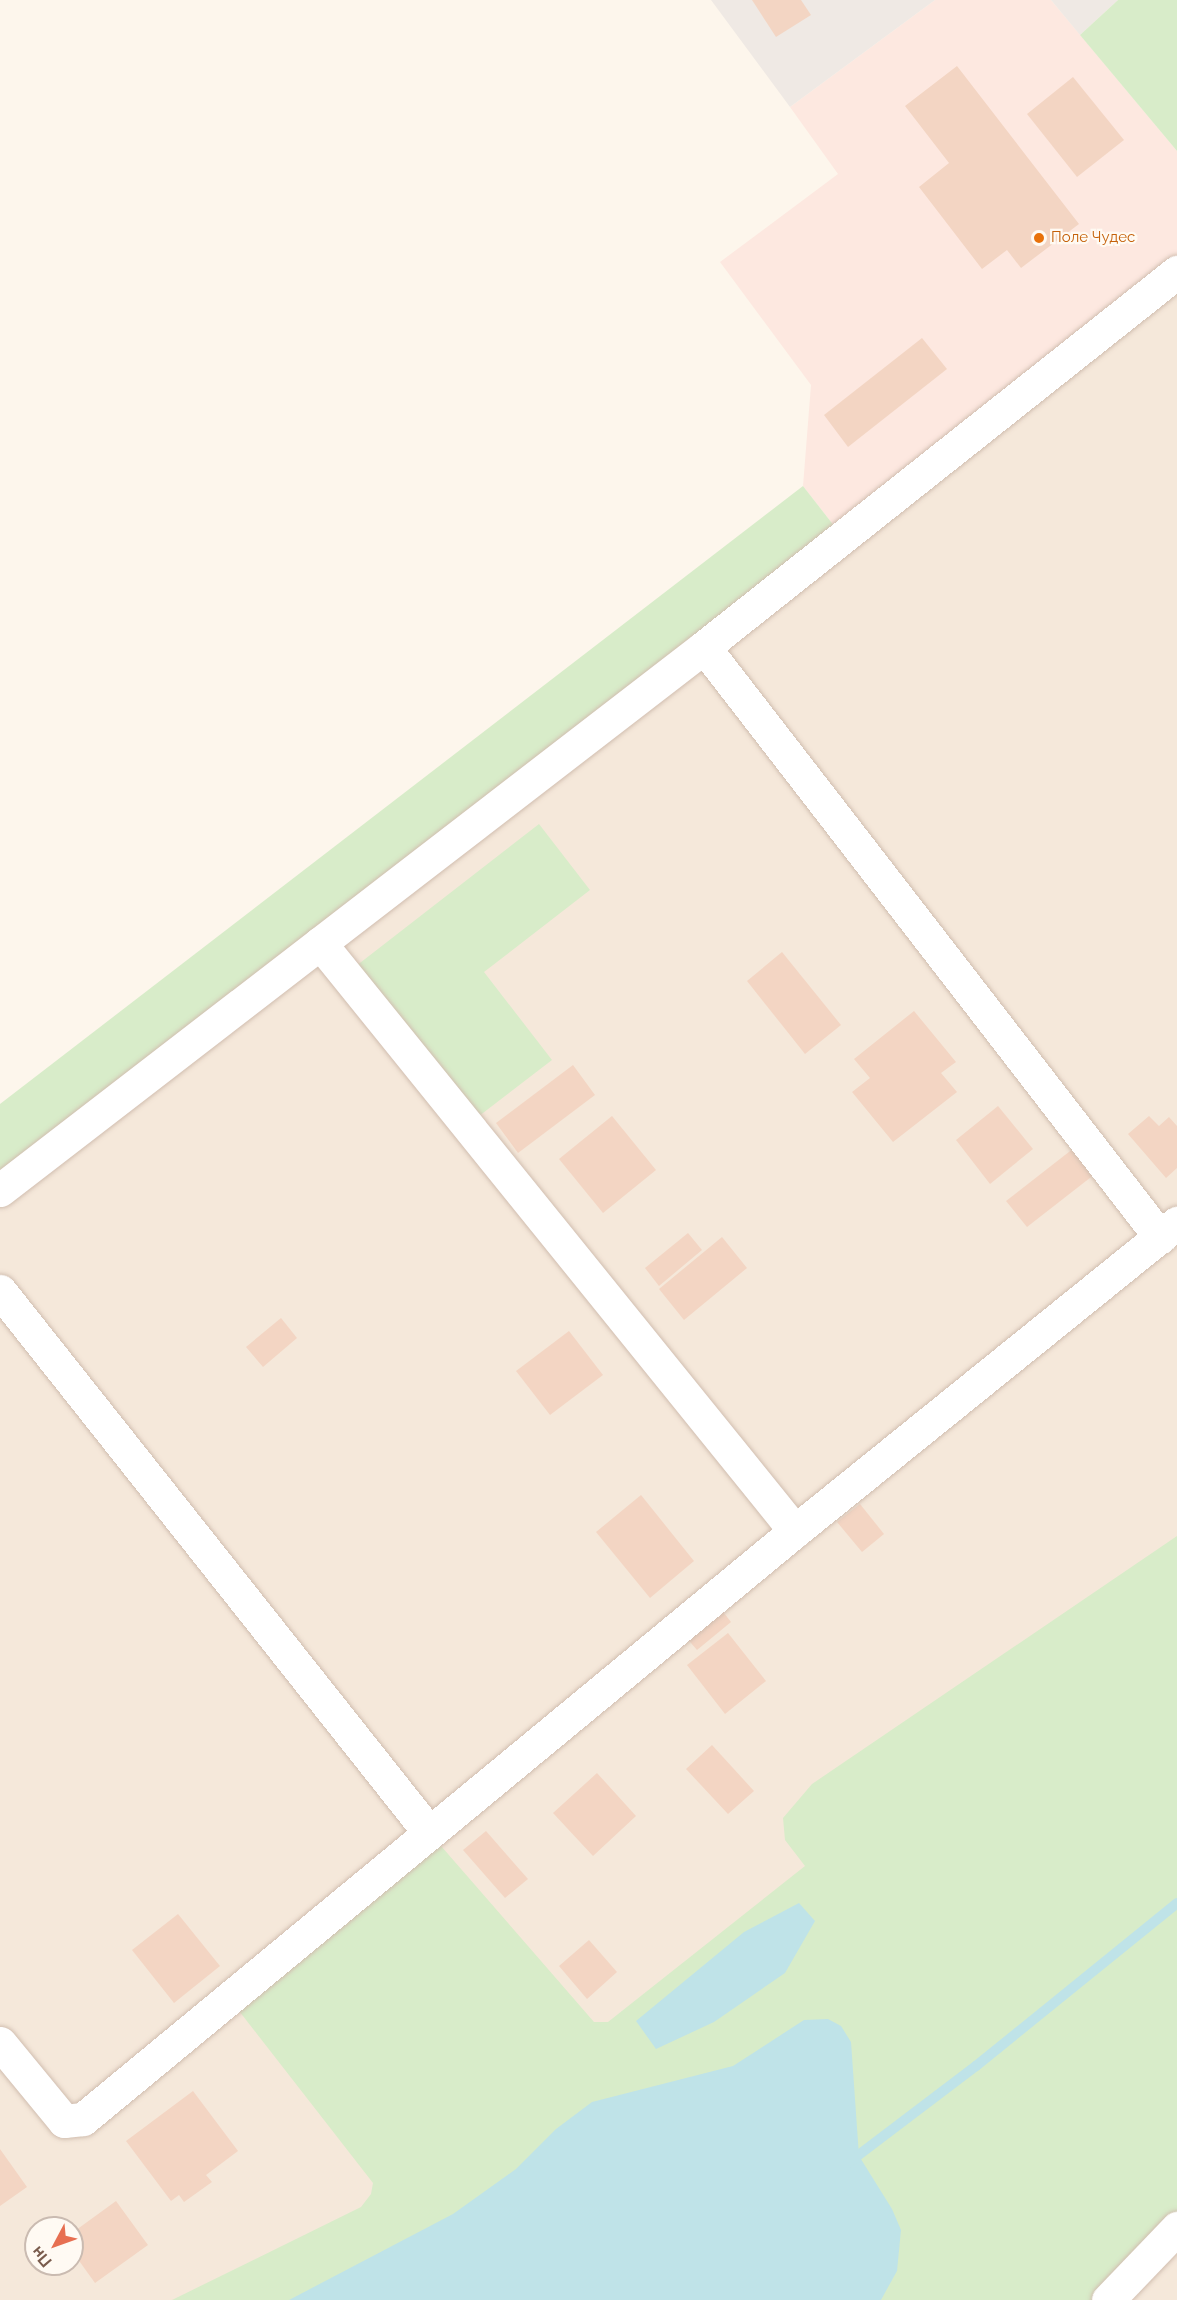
<!DOCTYPE html>
<meta charset="utf-8">
<style>
body{margin:0}
#map{position:relative;width:1177px;height:2300px;overflow:hidden;background:#fdf6ec;font-family:Raleway,sans-serif}
div>[style]{position:absolute}
.residential>*{inset:0;background:#f5e8da}
.commercial>*{inset:0;background:#fde8e0}
.industrial>*{inset:0;background:#efe9e4}
.green>*{inset:0;background:#d8ecc9}
.water>*{inset:0;background:#bfe3e8}
.stream>*{height:10px;margin:-5px;padding:0 5px;transform-origin:5px;border-radius:5px;background:#bfe3e8}
.building>*{inset:0;background:#f3d5c3}
.roads{filter:drop-shadow(0 0 2px #d1beb0) drop-shadow(0 0 2px #d1beb0)}
.minor>*{height:33px;margin:-16.5px;padding:0 16.5px;transform-origin:16.5px;border-radius:16.5px;background:#fff}
.secondary>*{height:33px;margin:-16.5px;padding:0 16.5px;transform-origin:16.5px;border-radius:16.5px;background:#fff}
.dots>*{width:16px;height:16px;translate:-50% -50%;box-sizing:border-box;border:3px solid #fffaf3;border-radius:50%}
span{translate:-50% -50%;white-space:nowrap;text-align:center;line-height:1.15;-webkit-text-stroke:4.5px #fffaf3;paint-order:stroke}
.food-label{font-size:15px;color:#c56008}
.left{translate:0 -50%;text-align:left}
.north{position:absolute;left:24px;top:2216px;width:60px;height:60px;box-sizing:border-box;background:#fffaf3;border:2px solid #cabbb1;border-radius:50%;rotate:229deg;font-size:16px;font-weight:700;line-height:24px;text-align:center;color:#7a5c4d}
.north::after{content:'';display:block;margin:auto;width:21px;height:27px;background:#e76f51;clip-path:polygon(50% 0,100% 100%,50% 72%,0 100%)}
</style>
<div id="map">
<div class="residential">
<i style="clip-path:polygon(evenodd,1177px 272px,1177px 2300px,0 2300px,0 1190px,1177px 272px,36px 2228px,72px 2228px,72px 2264px,36px 2264px,36px 2228px)"></i>
</div>
<div class="commercial">
<i style="clip-path:polygon(935px 0,1051px 0,1177px 151px,1177px 272px,842px 536px,803px 486px,811px 385px,720px 262px,838px 174px,790px 107px)"></i>
</div>
<div class="industrial">
<i style="clip-path:polygon(711px 0,935px 0,790px 107px)"></i>
<i style="clip-path:polygon(1051px 0,1118px 0,1080px 35px)"></i>
</div>
<div class="green">
<i style="clip-path:polygon(1118px 0,1177px 0,1177px 151px,1080px 35px)"></i>
<i style="clip-path:polygon(803px 486px,842px 536px,0 1190px,0 1104px)"></i>
<i style="clip-path:polygon(539px 824px,590px 890px,484px 972px,552px 1060px,466px 1126px,347px 973px)"></i>
<i style="clip-path:polygon(1177px 1536px,1177px 2228px,1108px 2300px,172px 2300px,361px 2207px,371px 2194px,373px 2183px,229px 1998px,428px 1831px,594px 2022px,608px 2022px,805px 1866px,785px 1840px,783px 1818px,812px 1784px)"></i>
</div>
<div class="water">
<i style="clip-path:polygon(799px 1903px,815px 1921px,785px 1973px,714px 2022px,656px 2049px,636px 2021px,744px 1932px)"></i>
<i style="clip-path:polygon(828px 2019px,841px 2026px,851px 2042px,859px 2156px,892px 2209px,901px 2230px,897px 2271px,881px 2300px,289px 2300px,453px 2214px,516px 2169px,556px 2129px,592px 2102px,733px 2066px,804px 2020px)"></i>
</div>
<div class="stream">
<i style="left:848px;top:2163px;width:161px;rotate:-37.2deg"></i>
<i style="left:976px;top:2066px;width:259px;rotate:-39deg"></i>
</div>
<div class="building">
<i style="clip-path:polygon(752px 0,801px 0,811px 15px,776px 37px)"></i>
<i style="clip-path:polygon(957px 66px,1079px 224px,1021px 268px,1007px 250px,982px 269px,919px 187px,949px 163px,905px 106px)"></i>
<i style="clip-path:polygon(1073px 77px,1124px 140px,1077px 177px,1027px 114px)"></i>
<i style="clip-path:polygon(922px 338px,947px 369px,848px 447px,824px 415px)"></i>
<i style="clip-path:polygon(782px 952px,841px 1025px,805px 1054px,747px 981px)"></i>
<i style="clip-path:polygon(914px 1011px,956px 1062px,941px 1073px,957px 1092px,893px 1142px,852px 1092px,870px 1078px,854px 1059px)"></i>
<i style="clip-path:polygon(573px 1065px,595px 1095px,518px 1153px,496px 1123px)"></i>
<i style="clip-path:polygon(998px 1106px,1033px 1149px,990px 1184px,956px 1140px)"></i>
<i style="clip-path:polygon(612px 1116px,656px 1170px,603px 1213px,559px 1159px)"></i>
<i style="clip-path:polygon(1149px 1116px,1159px 1126px,1169px 1117px,1177px 1126px,1177px 1168px,1166px 1178px,1128px 1134px)"></i>
<i style="clip-path:polygon(1074px 1148px,1095px 1174px,1027px 1227px,1006px 1201px)"></i>
<i style="clip-path:polygon(688px 1233px,702px 1250px,659px 1286px,645px 1268px)"></i>
<i style="clip-path:polygon(722px 1237px,747px 1268px,684px 1320px,659px 1289px)"></i>
<i style="clip-path:polygon(281px 1318px,297px 1338px,263px 1367px,246px 1347px)"></i>
<i style="clip-path:polygon(569px 1331px,603px 1375px,550px 1415px,516px 1371px)"></i>
<i style="clip-path:polygon(641px 1495px,694px 1561px,650px 1598px,596px 1532px)"></i>
<i style="clip-path:polygon(860px 1504px,884px 1534px,862px 1552px,837px 1522px)"></i>
<i style="clip-path:polygon(720px 1608px,731px 1622px,697px 1650px,685px 1636px)"></i>
<i style="clip-path:polygon(728px 1633px,766px 1681px,725px 1714px,687px 1665px)"></i>
<i style="clip-path:polygon(712px 1745px,754px 1791px,728px 1814px,686px 1769px)"></i>
<i style="clip-path:polygon(597px 1773px,636px 1816px,593px 1856px,553px 1813px)"></i>
<i style="clip-path:polygon(486px 1831px,528px 1879px,505px 1898px,463px 1850px)"></i>
<i style="clip-path:polygon(178px 1914px,220px 1966px,174px 2003px,132px 1950px)"></i>
<i style="clip-path:polygon(589px 1940px,617px 1972px,587px 1999px,559px 1966px)"></i>
<i style="clip-path:polygon(193px 2091px,238px 2151px,206px 2175px,212px 2182px,184px 2202px,179px 2195px,171px 2201px,126px 2141px)"></i>
<i style="clip-path:polygon(0 2149px,27px 2187px,0 2206px)"></i>
<i style="clip-path:polygon(116px 2201px,148px 2245px,95px 2283px,72px 2251px,72px 2233px)"></i>
</div>
<div class="roads">
<div class="minor">
<i style="left:704px;top:647px;width:746px;rotate:52.3deg"></i>
<i style="left:320px;top:943px;width:756px;rotate:51.07deg"></i>
<i style="left:0;top:1291px;width:689px;rotate:51.6deg"></i>
<i style="left:0;top:2043px;width:101px;rotate:50.6deg"></i>
<i style="left:64px;top:2121px;width:19px;rotate:-6deg"></i>
<i style="left:83px;top:2119px;width:923px;rotate:-39.55deg"></i>
<i style="left:795px;top:1531px;width:491px;rotate:-38.9deg"></i>
<i style="left:1108px;top:2300px;width:100px;rotate:-46.2deg"></i>
</div>
<div class="secondary">
<i style="left:0;top:1190px;width:889px;rotate:-37.64deg"></i>
<i style="left:704px;top:647px;width:604px;rotate:-38.41deg"></i>
</div>
</div>
<div class="dots">
<i style="left:1039px;top:238px;background:#e8710a"></i>
</div>
<div class="food-label">
<span class="left" style="left:1051px;top:238px">Поле Чудес</span>
</div>
<div class="north">Пн</div>
</div>
